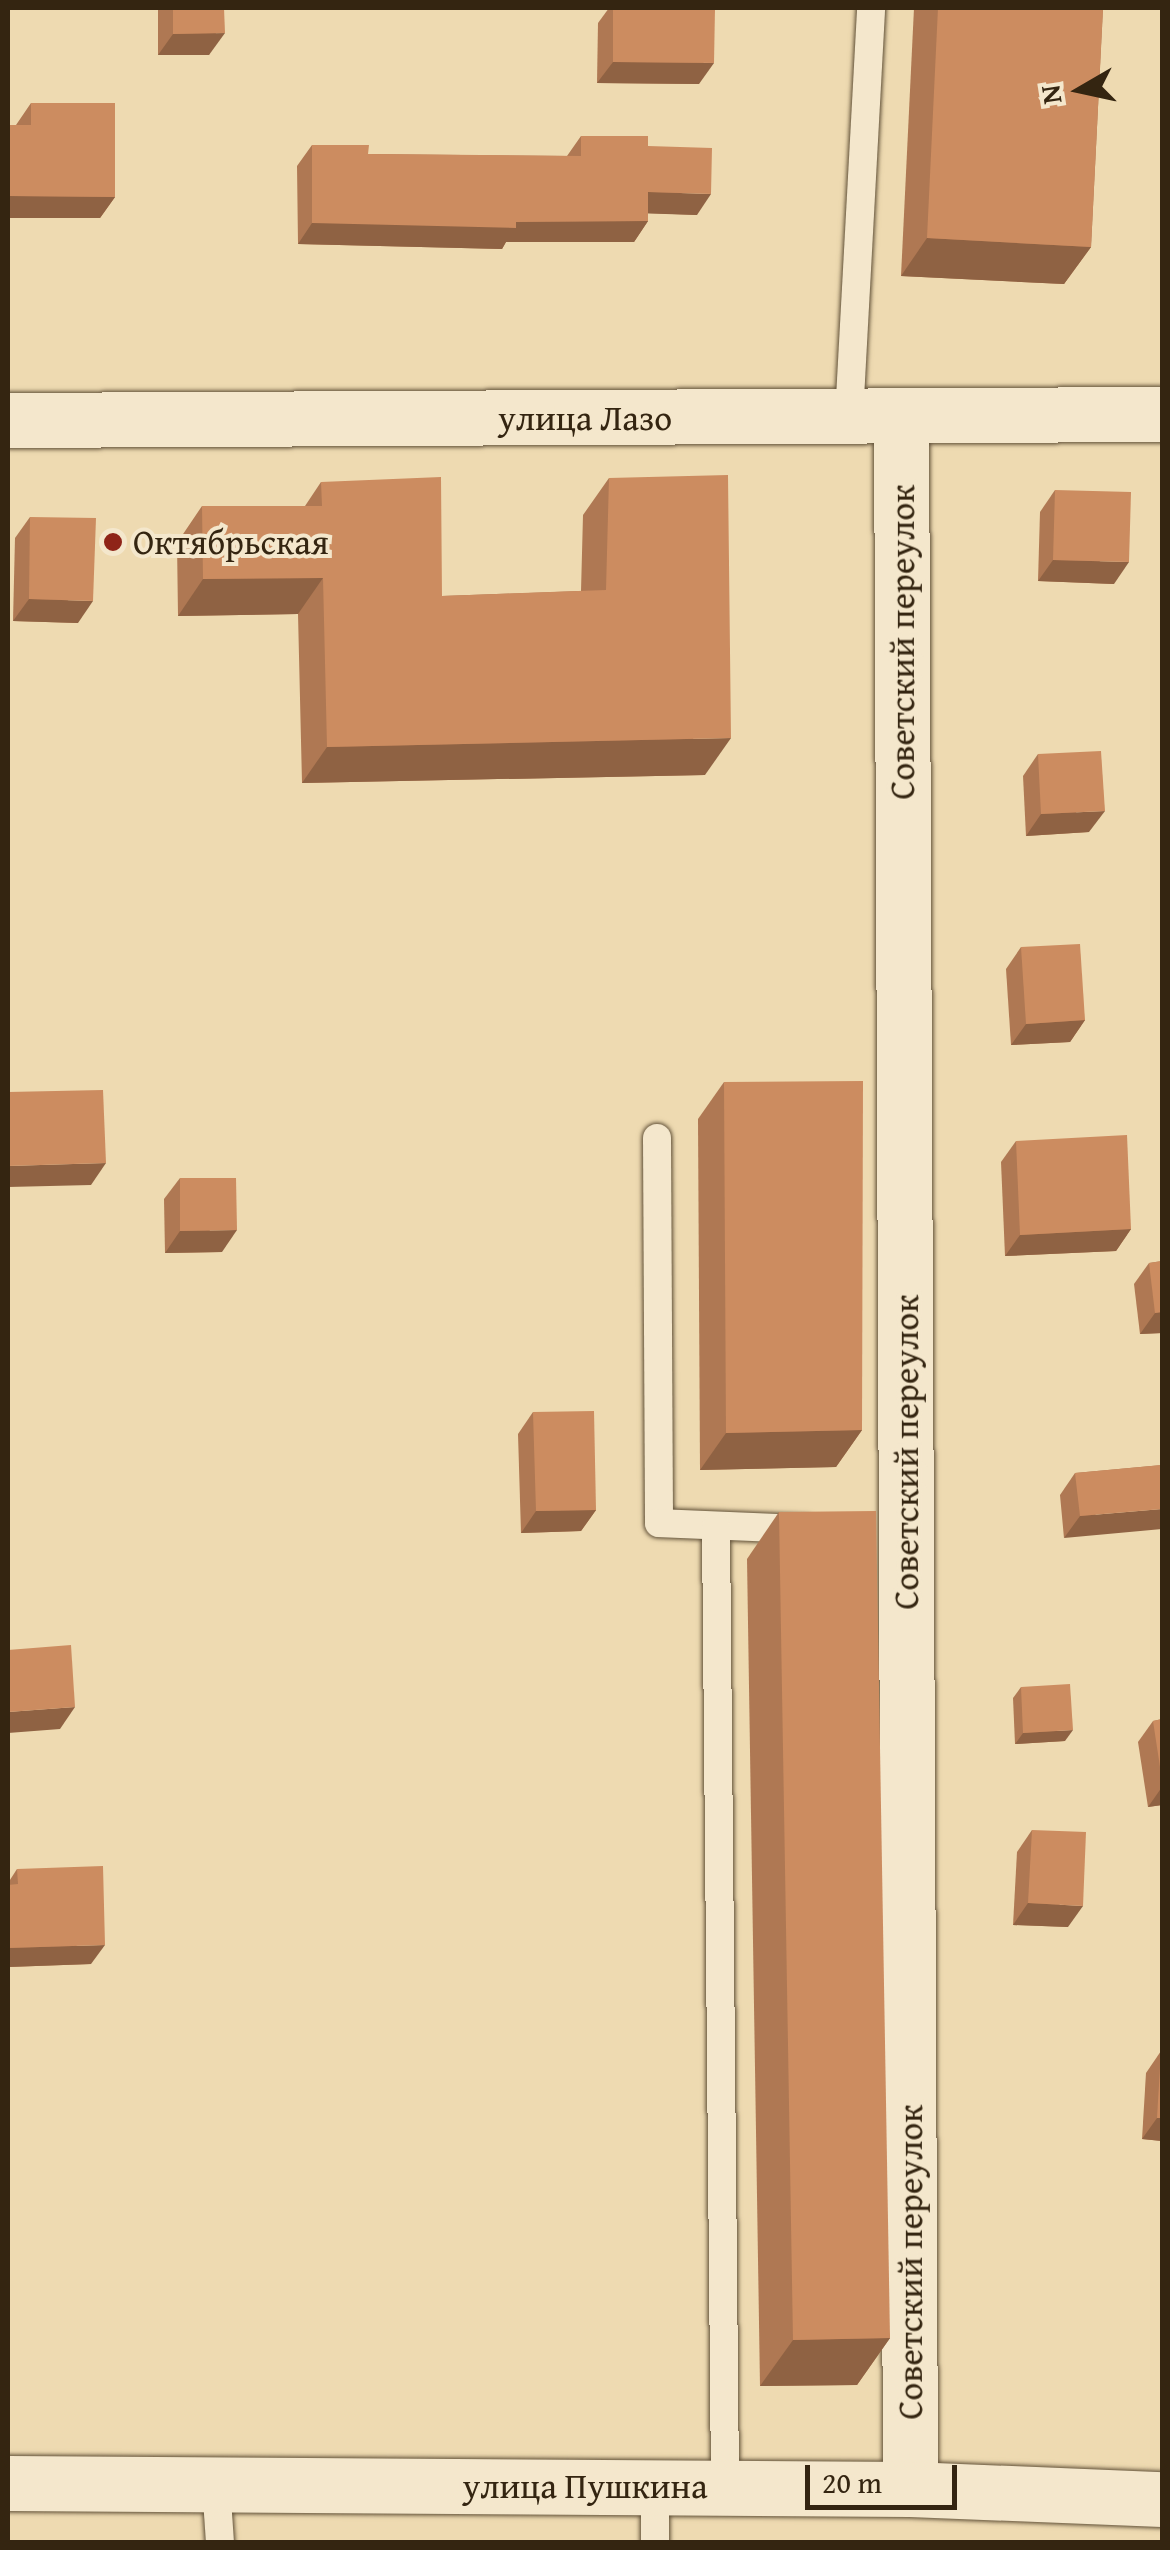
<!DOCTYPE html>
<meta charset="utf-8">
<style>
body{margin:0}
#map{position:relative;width:1170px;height:2550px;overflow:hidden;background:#eedab1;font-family:"Gentium Book Plus",serif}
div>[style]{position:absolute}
.roads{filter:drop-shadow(0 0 2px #625239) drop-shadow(0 0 2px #625239)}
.lane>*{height:28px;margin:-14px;padding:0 14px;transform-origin:14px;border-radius:14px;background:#f4e7cc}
.street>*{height:55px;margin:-27.5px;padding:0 27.5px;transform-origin:27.5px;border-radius:27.5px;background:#f4e7cc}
.secondary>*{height:55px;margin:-27.5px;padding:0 27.5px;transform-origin:27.5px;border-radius:27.5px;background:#f4e7cc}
.wall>*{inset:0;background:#af7853}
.shaded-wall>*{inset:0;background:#8f6243}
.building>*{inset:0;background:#cc8c60}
.dots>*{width:28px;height:28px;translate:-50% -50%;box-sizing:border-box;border:5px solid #f4e7cc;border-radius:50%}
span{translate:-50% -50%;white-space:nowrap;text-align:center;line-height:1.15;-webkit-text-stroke:8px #f4e7cc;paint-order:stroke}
.street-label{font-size:35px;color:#342511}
.poi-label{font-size:35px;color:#342511}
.left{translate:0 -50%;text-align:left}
.frame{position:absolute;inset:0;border:10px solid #342511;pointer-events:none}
.north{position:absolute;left:1030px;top:40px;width:100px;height:100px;-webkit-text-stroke:8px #f4e7cc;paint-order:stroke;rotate:261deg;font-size:28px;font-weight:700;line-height:40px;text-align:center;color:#342511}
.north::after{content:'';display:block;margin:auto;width:35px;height:45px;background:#342511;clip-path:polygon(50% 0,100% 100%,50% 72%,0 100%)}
.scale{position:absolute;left:805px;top:2465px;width:152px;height:45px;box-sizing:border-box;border:5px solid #342511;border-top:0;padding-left:12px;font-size:30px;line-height:35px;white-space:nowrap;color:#342511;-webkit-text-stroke:8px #f4e7cc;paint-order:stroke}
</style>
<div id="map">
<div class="roads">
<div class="lane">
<i style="left:849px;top:417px;width:410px;rotate:-86.9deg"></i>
<i style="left:657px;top:1138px;width:385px;rotate:89.7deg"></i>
<i style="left:659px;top:1523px;width:146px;rotate:2.4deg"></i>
<i style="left:716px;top:1528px;width:960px;rotate:89.46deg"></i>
<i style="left:216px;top:2484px;width:58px;rotate:86.1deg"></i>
<i style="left:655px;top:2486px;width:56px;rotate:90deg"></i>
</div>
<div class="street">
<i style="left:901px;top:416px;width:2073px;rotate:89.75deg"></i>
<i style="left:8px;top:2483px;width:902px;rotate:0.38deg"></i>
<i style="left:910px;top:2489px;width:252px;rotate:2.3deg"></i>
</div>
<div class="secondary">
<i style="left:8px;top:420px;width:1154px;rotate:-0.3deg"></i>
</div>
</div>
<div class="wall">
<i style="clip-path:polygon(158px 8px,224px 8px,209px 55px,158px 55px)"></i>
<i style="clip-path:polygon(609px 8px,715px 8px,699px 84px,597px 83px,598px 23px)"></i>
<i style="clip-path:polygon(914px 8px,1103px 8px,1091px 247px,1064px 284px,901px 276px)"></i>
<i style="clip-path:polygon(31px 103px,115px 197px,100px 218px,8px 218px,8px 125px,16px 125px)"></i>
<i style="clip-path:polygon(581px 136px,648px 146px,697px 215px,648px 213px,648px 221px,634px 242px,506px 242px,502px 249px,298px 244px,297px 166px,312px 145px,368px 154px,567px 156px)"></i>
<i style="clip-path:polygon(609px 478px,705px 775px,302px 783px,298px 614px,178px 616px,177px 543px,202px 506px,305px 506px,321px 482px,442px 596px,581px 591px,583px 515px)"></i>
<i style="clip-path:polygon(1055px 490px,1114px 584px,1038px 581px,1040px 512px)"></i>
<i style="clip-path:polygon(30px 517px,78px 623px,13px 621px,15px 538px)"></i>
<i style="clip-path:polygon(1038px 754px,1089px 832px,1026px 836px,1023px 776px)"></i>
<i style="clip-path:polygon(1021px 947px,1085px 1020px,1070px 1042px,1011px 1045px,1006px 969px)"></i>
<i style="clip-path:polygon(724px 1082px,862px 1430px,836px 1467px,700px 1470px,698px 1119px)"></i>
<i style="clip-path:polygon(1016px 1141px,1131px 1229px,1116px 1251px,1005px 1256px,1001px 1162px)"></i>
<i style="clip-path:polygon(180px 1178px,222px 1252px,165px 1253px,164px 1199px)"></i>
<i style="clip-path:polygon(1162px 1261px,1162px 1333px,1140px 1334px,1134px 1284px,1149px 1263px)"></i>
<i style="clip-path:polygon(533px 1412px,596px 1510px,581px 1531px,521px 1533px,518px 1434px)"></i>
<i style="clip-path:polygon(1162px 1465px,1064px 1538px,1060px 1495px,1075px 1473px)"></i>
<i style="clip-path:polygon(779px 1512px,890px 2338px,857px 2385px,760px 2386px,747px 1559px)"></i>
<i style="clip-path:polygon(1021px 1687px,1065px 1741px,1015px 1744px,1013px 1698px)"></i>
<i style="clip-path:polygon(1162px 1719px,1162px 1805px,1148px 1807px,1138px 1742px,1153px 1721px)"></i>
<i style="clip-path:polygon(1032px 1830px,1068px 1927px,1013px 1925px,1017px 1852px)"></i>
<i style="clip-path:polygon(17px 1869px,91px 1964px,8px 1967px,8px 1883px)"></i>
<i style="clip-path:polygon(1161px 2051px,1162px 2141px,1142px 2139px,1146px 2073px)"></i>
</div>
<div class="shaded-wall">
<i style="clip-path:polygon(225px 33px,209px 55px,158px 55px,173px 34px)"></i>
<i style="clip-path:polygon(613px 62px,714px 63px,699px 84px,597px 83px)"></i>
<i style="clip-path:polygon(648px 192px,711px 194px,697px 215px,634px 213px)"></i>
<i style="clip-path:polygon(8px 196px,115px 197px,100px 218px,8px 218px)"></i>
<i style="clip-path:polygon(648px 221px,634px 242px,506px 242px,502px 249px,298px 244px,312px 223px)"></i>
<i style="clip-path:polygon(927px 238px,1091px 247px,1064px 284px,901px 276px)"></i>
<i style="clip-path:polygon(1053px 560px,1129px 562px,1114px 584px,1038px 581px)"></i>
<i style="clip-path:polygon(323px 578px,298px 614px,178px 616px,203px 579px)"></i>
<i style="clip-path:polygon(29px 599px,93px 601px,78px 623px,13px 621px)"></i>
<i style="clip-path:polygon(731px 738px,705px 775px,302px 783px,327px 747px)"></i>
<i style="clip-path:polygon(1105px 811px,1089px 832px,1026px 836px,1041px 814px)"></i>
<i style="clip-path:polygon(1085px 1020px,1070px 1042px,1011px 1045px,1026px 1024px)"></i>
<i style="clip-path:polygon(106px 1163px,91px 1185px,8px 1187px,8px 1166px)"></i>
<i style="clip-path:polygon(1131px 1229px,1116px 1251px,1005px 1256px,1020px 1235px)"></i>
<i style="clip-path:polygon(237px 1230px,222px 1252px,165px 1253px,180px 1231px)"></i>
<i style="clip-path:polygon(1162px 1312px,1162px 1333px,1140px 1334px,1155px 1313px)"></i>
<i style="clip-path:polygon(862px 1430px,836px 1467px,700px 1470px,726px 1433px)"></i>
<i style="clip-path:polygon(1162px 1509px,1162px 1529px,1064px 1538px,1080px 1516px)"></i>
<i style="clip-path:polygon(596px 1510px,581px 1531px,521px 1533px,536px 1511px)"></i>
<i style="clip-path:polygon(75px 1707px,60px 1729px,8px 1733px,8px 1712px)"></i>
<i style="clip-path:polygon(1073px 1730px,1065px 1741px,1015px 1744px,1023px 1733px)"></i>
<i style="clip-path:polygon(1162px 1787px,1162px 1805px,1148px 1807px)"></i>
<i style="clip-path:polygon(1028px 1903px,1083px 1906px,1068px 1927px,1013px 1925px)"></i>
<i style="clip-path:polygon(105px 1945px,91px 1964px,8px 1967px,8px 1948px)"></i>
<i style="clip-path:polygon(1157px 2118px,1162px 2118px,1162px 2141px,1142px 2139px)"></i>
<i style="clip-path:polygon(890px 2338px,857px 2385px,760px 2386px,793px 2340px)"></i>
</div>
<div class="building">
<i style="clip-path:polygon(173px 8px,224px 8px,225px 33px,173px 34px)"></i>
<i style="clip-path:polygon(613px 8px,715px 8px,714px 63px,613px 62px)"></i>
<i style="clip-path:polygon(938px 8px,1103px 8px,1091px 247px,927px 238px)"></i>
<i style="clip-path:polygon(31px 103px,115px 103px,115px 197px,8px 196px,8px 125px,31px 125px)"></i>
<i style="clip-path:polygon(581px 136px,648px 136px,648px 146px,712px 148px,711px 194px,648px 192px,648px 221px,516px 222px,516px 228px,312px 223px,312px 145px,369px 145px,368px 154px,581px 156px)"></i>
<i style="clip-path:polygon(728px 475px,731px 738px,327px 747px,323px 578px,203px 579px,202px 506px,322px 506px,321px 482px,441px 477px,442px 596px,606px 590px,609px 478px)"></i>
<i style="clip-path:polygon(1055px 490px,1131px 492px,1129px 562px,1053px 560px)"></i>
<i style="clip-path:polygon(30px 517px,96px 518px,93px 601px,29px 599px)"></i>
<i style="clip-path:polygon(1101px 751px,1105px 811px,1041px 814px,1038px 754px)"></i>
<i style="clip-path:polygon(1080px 944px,1085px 1020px,1026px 1024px,1021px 947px)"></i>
<i style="clip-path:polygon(863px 1081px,862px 1430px,726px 1433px,724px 1082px)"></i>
<i style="clip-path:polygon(103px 1090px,106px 1163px,8px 1166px,8px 1092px)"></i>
<i style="clip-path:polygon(1127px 1135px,1131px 1229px,1020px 1235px,1016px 1141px)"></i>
<i style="clip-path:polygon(180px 1178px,236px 1178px,237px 1230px,180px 1231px)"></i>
<i style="clip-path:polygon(1162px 1261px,1162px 1312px,1155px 1313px,1149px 1263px)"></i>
<i style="clip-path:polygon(594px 1411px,596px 1510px,536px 1511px,533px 1412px)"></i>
<i style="clip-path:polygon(1162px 1465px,1162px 1509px,1080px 1516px,1075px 1473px)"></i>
<i style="clip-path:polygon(876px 1511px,890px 2338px,793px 2340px,779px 1512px)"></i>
<i style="clip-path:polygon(71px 1645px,75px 1707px,8px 1712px,8px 1650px)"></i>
<i style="clip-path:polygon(1070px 1684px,1073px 1730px,1023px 1733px,1021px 1687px)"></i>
<i style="clip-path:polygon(1162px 1719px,1162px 1780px,1153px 1721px)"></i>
<i style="clip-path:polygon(1032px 1830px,1086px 1832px,1083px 1906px,1028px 1903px)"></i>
<i style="clip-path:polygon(103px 1866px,105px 1945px,8px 1948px,8px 1885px,18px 1884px,17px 1869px)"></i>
<i style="clip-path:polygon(1161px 2051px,1162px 2051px,1162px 2118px,1157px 2118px)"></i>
</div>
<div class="dots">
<i style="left:113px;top:542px;background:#8f2418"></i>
</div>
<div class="street-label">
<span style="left:585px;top:418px">улица Лазо</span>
<span style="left:902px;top:642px;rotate:-90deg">Советский переулок</span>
<span style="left:906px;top:1452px;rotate:-90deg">Советский переулок</span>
<span style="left:910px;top:2262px;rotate:-90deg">Советский переулок</span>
<span style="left:585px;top:2486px">улица Пушкина</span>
</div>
<div class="poi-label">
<span class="left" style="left:133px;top:542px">Октябрьская</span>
</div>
<div class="frame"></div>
<div class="north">N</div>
<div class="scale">20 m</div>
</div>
